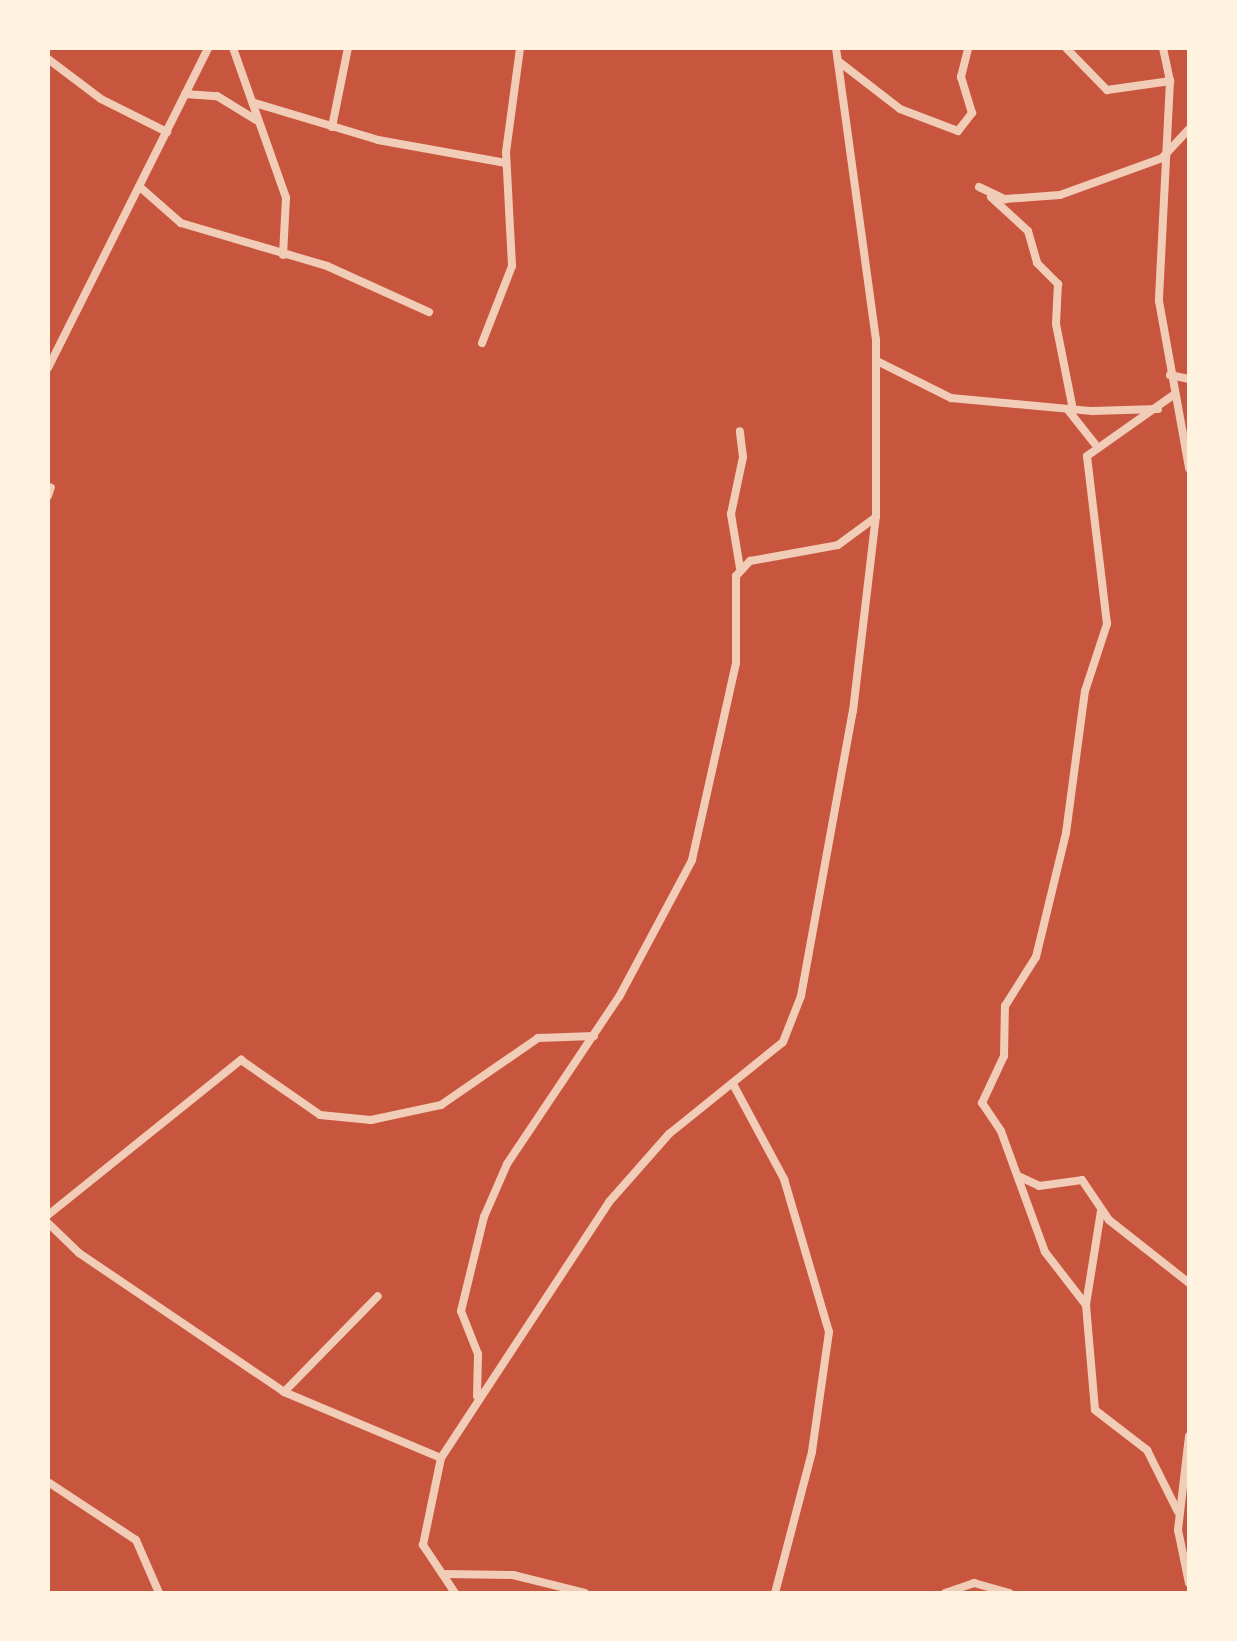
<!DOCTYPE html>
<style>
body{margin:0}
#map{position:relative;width:1237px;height:1641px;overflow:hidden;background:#c8553d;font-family:"DM Sans",sans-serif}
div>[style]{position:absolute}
.minor>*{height:8px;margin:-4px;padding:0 4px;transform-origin:4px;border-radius:4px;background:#f1ccb7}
span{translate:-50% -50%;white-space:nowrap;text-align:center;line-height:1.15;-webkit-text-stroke:6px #fff3e0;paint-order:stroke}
.frame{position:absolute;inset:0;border:50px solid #fff3e0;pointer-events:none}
</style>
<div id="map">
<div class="minor">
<i style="left:233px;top:48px;width:159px;rotate:70.5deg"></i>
<i style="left:286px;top:198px;width:57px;rotate:93deg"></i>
<i style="left:1066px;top:48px;width:59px;rotate:45.7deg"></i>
<i style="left:1107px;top:90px;width:64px;rotate:-8.1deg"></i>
<i style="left:1163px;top:48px;width:34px;rotate:78deg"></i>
<i style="left:1170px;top:81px;width:220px;rotate:92.9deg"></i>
<i style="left:1159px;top:301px;width:170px;rotate:79.8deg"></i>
<i style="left:48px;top:59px;width:66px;rotate:37deg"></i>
<i style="left:101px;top:99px;width:74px;rotate:26.6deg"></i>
<i style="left:838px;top:61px;width:78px;rotate:37.7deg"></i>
<i style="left:900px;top:109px;width:62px;rotate:20.8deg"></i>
<i style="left:958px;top:131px;width:23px;rotate:-52deg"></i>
<i style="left:972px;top:113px;width:38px;rotate:-107deg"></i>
<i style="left:961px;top:77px;width:30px;rotate:-76deg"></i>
<i style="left:185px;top:94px;width:32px;rotate:4deg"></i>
<i style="left:217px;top:96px;width:46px;rotate:31.6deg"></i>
<i style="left:255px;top:103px;width:128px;rotate:16.7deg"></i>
<i style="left:378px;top:140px;width:130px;rotate:10.2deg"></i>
<i style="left:332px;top:127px;width:81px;rotate:-78.6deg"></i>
<i style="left:979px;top:187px;width:29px;rotate:25deg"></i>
<i style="left:1005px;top:199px;width:55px;rotate:-4.2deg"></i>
<i style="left:1060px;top:195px;width:109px;rotate:-19.9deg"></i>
<i style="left:1162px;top:158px;width:40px;rotate:-47deg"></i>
<i style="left:141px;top:188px;width:53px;rotate:41.2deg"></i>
<i style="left:181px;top:223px;width:152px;rotate:16.4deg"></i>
<i style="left:327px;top:266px;width:112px;rotate:24.3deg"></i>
<i style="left:991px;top:197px;width:50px;rotate:42.6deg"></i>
<i style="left:1028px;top:231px;width:33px;rotate:74deg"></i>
<i style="left:1037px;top:263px;width:30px;rotate:45deg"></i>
<i style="left:1058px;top:284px;width:40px;rotate:92.9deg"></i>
<i style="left:1056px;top:324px;width:88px;rotate:78.8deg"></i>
<i style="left:482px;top:343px;width:83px;rotate:-68.7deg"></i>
<i style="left:512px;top:266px;width:114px;rotate:-93deg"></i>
<i style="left:506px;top:152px;width:105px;rotate:-82.3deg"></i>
<i style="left:877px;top:361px;width:83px;rotate:26.6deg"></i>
<i style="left:951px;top:398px;width:142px;rotate:5.3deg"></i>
<i style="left:1092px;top:411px;width:66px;rotate:-1.7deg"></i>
<i style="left:48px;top:368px;width:358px;rotate:-63.4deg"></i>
<i style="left:1170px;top:375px;width:19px;rotate:12deg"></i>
<i style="left:1068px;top:410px;width:43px;rotate:51.5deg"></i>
<i style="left:48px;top:496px;width:9px;rotate:-72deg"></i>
<i style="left:740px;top:568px;width:55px;rotate:-99.5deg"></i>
<i style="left:731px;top:514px;width:58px;rotate:-78.1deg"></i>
<i style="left:743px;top:457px;width:26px;rotate:-97deg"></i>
<i style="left:734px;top:1086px;width:106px;rotate:61.7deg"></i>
<i style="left:784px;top:1179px;width:159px;rotate:73.6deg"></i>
<i style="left:829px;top:1332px;width:121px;rotate:98.1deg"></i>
<i style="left:812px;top:1452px;width:146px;rotate:104.7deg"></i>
<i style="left:1018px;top:1176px;width:23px;rotate:25deg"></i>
<i style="left:1039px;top:1186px;width:43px;rotate:-7.9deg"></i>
<i style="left:1082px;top:1180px;width:48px;rotate:56deg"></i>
<i style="left:1109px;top:1220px;width:102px;rotate:38.2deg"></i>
<i style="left:1101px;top:1211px;width:95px;rotate:99.1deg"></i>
<i style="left:1086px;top:1305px;width:105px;rotate:85.1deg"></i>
<i style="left:1095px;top:1410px;width:66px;rotate:37.6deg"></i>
<i style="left:1147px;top:1450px;width:69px;rotate:63.4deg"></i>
<i style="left:48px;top:1215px;width:248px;rotate:-38.8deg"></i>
<i style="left:241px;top:1060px;width:96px;rotate:34.8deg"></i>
<i style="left:320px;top:1115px;width:51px;rotate:5.6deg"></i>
<i style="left:371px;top:1120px;width:72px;rotate:-12.1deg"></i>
<i style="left:441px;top:1105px;width:118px;rotate:-34.6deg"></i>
<i style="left:538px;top:1038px;width:56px;rotate:-2deg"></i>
<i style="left:48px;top:1223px;width:43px;rotate:44.1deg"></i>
<i style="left:79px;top:1253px;width:248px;rotate:34.1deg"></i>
<i style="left:284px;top:1392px;width:170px;rotate:22.8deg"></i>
<i style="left:1086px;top:1305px;width:67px;rotate:-127.7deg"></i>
<i style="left:1045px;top:1252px;width:129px;rotate:-110deg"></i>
<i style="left:1001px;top:1131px;width:34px;rotate:-124deg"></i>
<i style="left:982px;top:1103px;width:52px;rotate:-64.9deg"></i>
<i style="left:1004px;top:1056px;width:50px;rotate:-88.9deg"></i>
<i style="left:1005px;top:1006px;width:58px;rotate:-57.7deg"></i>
<i style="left:1036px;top:957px;width:128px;rotate:-76.4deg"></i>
<i style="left:1066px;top:833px;width:143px;rotate:-82.4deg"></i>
<i style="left:1085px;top:691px;width:71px;rotate:-71.8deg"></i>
<i style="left:1107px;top:624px;width:169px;rotate:-96.8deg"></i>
<i style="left:1087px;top:456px;width:104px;rotate:-35.2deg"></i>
<i style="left:284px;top:1392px;width:134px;rotate:-45.6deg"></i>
<i style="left:477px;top:1396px;width:42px;rotate:-88.6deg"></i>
<i style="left:478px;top:1354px;width:46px;rotate:-111.6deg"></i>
<i style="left:461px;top:1311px;width:97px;rotate:-76.3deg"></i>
<i style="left:484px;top:1217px;width:58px;rotate:-66.5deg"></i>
<i style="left:507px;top:1164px;width:201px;rotate:-56.2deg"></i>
<i style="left:619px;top:997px;width:155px;rotate:-61.9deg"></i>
<i style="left:692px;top:860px;width:202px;rotate:-77.4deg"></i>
<i style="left:736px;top:663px;width:87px;rotate:-90deg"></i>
<i style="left:736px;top:576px;width:21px;rotate:-47deg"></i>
<i style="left:750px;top:561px;width:89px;rotate:-10.3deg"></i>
<i style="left:838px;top:545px;width:47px;rotate:-36.4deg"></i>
<i style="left:1189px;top:1436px;width:95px;rotate:96.7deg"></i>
<i style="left:1178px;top:1530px;width:54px;rotate:78.3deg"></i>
<i style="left:48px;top:1482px;width:105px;rotate:33.4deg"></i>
<i style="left:136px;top:1540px;width:58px;rotate:66.5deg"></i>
<i style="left:446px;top:1574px;width:67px;rotate:0.9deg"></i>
<i style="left:513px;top:1575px;width:74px;rotate:14deg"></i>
<i style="left:455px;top:1593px;width:58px;rotate:-123.7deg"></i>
<i style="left:423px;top:1545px;width:89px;rotate:-78.3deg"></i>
<i style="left:441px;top:1458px;width:306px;rotate:-56.7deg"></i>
<i style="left:609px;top:1202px;width:91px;rotate:-48.6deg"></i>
<i style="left:669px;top:1134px;width:146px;rotate:-38.9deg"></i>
<i style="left:783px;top:1042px;width:49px;rotate:-68.6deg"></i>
<i style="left:801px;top:996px;width:290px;rotate:-79.7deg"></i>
<i style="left:853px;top:711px;width:196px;rotate:-83.3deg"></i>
<i style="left:876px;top:516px;width:176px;rotate:-90deg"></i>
<i style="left:876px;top:340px;width:295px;rotate:-97.8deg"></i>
<i style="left:945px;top:1593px;width:31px;rotate:-19deg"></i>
<i style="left:974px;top:1583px;width:37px;rotate:16deg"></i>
</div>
<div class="frame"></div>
</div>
